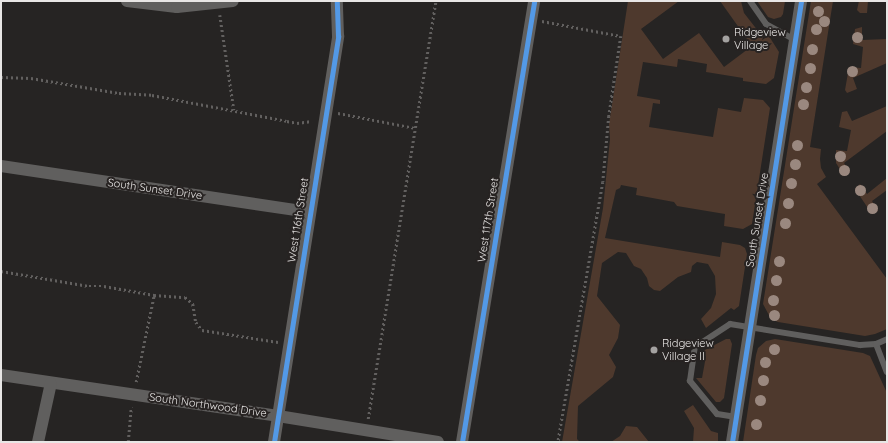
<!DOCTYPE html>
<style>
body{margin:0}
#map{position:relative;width:888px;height:443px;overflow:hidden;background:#262423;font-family:Quicksand,sans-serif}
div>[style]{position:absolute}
.green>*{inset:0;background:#4e392d}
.path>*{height:2.5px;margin-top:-1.25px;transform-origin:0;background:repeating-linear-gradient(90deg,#62605f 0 2px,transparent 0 5px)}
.service>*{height:6px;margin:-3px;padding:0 3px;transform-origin:3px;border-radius:3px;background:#605f5e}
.minor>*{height:12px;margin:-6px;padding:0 6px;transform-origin:6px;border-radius:6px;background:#605f5e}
.cycleway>*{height:5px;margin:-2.5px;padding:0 2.5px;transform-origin:2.5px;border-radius:2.5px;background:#5399e6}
.trees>*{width:11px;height:11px;margin:-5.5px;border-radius:50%;background:#9a887f}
.dots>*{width:11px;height:11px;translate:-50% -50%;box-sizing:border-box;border:2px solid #272322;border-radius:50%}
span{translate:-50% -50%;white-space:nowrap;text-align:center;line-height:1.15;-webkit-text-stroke:4px #272322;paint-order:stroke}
.poi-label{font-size:11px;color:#e8e6e5}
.left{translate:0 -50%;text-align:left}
.street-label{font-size:11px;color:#e8e6e5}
.frame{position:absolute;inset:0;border:2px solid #e8e6e5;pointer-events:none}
</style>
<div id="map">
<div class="green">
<i style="clip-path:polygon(628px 1px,679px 1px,641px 29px,663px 59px,699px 33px,724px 67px,752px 46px,720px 1px,741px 1px,744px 13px,762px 36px,767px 33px,779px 52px,774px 78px,766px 84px,743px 81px,743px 78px,706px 72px,707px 64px,678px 59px,677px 67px,643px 62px,637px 96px,660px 100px,660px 104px,653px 103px,649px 127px,713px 137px,718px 108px,741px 112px,744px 98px,763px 100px,770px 108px,752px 224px,743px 229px,724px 226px,725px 214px,677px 206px,674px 202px,636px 195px,637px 188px,621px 185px,620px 188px,616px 190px,605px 238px,720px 257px,722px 242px,740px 245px,745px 248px,747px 254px,739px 306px,734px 310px,731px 308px,706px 328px,701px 319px,711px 308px,716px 294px,715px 276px,708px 264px,697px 262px,692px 266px,691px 272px,678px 277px,660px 291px,654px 290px,649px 286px,647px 278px,641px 269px,634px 266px,626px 253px,618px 252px,602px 263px,597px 296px,620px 325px,618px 338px,609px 355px,616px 367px,613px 377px,578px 406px,577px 439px,580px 442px,562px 442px,603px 208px,610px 139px,609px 124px)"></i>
<i style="clip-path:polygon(757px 1px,785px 1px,783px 14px,781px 17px,774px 19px,768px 17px)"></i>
<i style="clip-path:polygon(811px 1px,833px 1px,810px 147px,821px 149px,820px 159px,821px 168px,826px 177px,817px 184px,887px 279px,887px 329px,875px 334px,865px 336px,778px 322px,771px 319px,763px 304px)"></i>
<i style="clip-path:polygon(859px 1px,868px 1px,867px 13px,860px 13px,857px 10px)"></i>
<i style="clip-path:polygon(862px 27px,862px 40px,887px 39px,887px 63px,853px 78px,857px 89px,847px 93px,845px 90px,849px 67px,861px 68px,863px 47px,853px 44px,855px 29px)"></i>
<i style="clip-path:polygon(887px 106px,887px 131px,844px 163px,850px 172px,847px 175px,843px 174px,836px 163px,836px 150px,847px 151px,851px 130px,839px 127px,842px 112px,847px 111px,852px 121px)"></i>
<i style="clip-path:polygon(887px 178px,887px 190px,872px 201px,878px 211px,872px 214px,855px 189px,860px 184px,867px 194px)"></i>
<i style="clip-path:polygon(726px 339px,730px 339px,732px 344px,724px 398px,720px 402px,716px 402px,696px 378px,702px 378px,706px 356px,700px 355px,701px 352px)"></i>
<i style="clip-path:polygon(775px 339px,863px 353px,870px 356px,887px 393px,887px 442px,743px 442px,756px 355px,758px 348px,766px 341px)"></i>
<i style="clip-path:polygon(693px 405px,711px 431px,718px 433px,718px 442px,693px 442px,694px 428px,684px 411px)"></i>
<i style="clip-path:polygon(626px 426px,637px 427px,649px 442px,611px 442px,620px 436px)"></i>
</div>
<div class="path">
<i style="left:220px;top:15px;width:96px;rotate:81.6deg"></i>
<i style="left:542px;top:21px;width:80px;rotate:10.8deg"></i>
<i style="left:621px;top:36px;width:81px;rotate:98.5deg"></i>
<i style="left:609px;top:116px;width:66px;rotate:95.2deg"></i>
<i style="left:603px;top:182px;width:264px;rotate:99.8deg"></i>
<i style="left:1px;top:77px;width:30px;rotate:2deg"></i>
<i style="left:31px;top:78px;width:89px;rotate:9.7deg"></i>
<i style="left:119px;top:93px;width:33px;rotate:3deg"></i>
<i style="left:152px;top:95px;width:137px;rotate:10.9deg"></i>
<i style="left:287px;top:121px;width:10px;rotate:11deg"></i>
<i style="left:297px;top:123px;width:15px;rotate:-8deg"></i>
<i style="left:338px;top:113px;width:78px;rotate:11deg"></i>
<i style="left:1px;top:271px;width:89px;rotate:9.7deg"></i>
<i style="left:89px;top:286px;width:15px"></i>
<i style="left:104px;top:286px;width:51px;rotate:10.2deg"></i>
<i style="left:154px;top:295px;width:31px;rotate:4deg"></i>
<i style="left:185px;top:297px;width:11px;rotate:41deg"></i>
<i style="left:193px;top:304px;width:18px;rotate:81deg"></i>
<i style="left:196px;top:322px;width:10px;rotate:53deg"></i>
<i style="left:202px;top:330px;width:77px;rotate:9deg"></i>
<i style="left:136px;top:382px;width:89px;rotate:-78.3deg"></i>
<i style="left:368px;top:419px;width:423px;rotate:-80.8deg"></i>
<i style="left:128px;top:442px;width:35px;rotate:-85deg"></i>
</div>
<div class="service">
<i style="left:750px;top:1px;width:28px;rotate:55deg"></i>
<i style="left:766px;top:24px;width:33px;rotate:29deg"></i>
<i style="left:876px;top:344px;width:30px;rotate:69deg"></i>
<i style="left:736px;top:417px;width:19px;rotate:-171deg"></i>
<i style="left:717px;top:414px;width:43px;rotate:-129.3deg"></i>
<i style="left:690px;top:381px;width:34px;rotate:-82deg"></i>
<i style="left:695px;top:347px;width:42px;rotate:-33.3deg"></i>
<i style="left:730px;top:324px;width:132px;rotate:9.2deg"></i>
<i style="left:860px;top:345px;width:16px;rotate:-4deg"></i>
<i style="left:876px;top:344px;width:12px;rotate:-24deg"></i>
</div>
<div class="minor">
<i style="left:127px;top:1px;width:50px;rotate:6.8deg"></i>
<i style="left:177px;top:7px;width:56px;rotate:-6.1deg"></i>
<i style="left:1px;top:166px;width:312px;rotate:8.5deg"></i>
<i style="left:1px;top:375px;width:280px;rotate:8.4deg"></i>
<i style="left:278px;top:416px;width:162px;rotate:9.2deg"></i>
<i style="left:38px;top:442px;width:60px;rotate:-77.6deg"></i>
<i style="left:274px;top:442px;width:411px;rotate:-81deg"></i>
<i style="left:338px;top:36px;width:35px;rotate:-92deg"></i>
<i style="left:462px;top:442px;width:447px;rotate:-80.7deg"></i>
<i style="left:732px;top:442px;width:446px;rotate:-81.1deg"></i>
</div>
<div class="cycleway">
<i style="left:274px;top:442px;width:411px;rotate:-81deg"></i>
<i style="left:338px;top:36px;width:35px;rotate:-92deg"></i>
<i style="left:462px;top:442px;width:447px;rotate:-80.7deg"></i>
<i style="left:732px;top:442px;width:446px;rotate:-81.1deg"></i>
</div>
<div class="trees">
<i style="left:818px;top:11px"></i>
<i style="left:824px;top:21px"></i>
<i style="left:816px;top:29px"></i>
<i style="left:857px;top:37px"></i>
<i style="left:812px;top:49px"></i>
<i style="left:810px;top:68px"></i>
<i style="left:852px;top:71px"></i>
<i style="left:806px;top:87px"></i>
<i style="left:803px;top:104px"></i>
<i style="left:797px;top:145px"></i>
<i style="left:840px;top:156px"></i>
<i style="left:795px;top:164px"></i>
<i style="left:844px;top:170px"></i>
<i style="left:791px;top:183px"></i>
<i style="left:860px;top:190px"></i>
<i style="left:788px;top:203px"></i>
<i style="left:872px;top:208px"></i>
<i style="left:785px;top:223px"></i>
<i style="left:779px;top:261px"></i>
<i style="left:776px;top:280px"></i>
<i style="left:773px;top:300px"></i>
<i style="left:774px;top:315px"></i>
<i style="left:774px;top:349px"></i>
<i style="left:765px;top:362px"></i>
<i style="left:763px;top:380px"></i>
<i style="left:760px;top:400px"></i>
<i style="left:756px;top:424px"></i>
</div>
<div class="dots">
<i style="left:726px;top:39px;background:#a4a2a1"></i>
<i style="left:654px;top:350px;background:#a4a2a1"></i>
</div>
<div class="poi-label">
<span class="left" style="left:734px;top:39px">Ridgeview<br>Village</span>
<span class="left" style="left:662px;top:350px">Ridgeview<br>Village II</span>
</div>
<div class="street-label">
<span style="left:155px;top:189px;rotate:8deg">South Sunset Drive</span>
<span style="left:298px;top:220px;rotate:-81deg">West 116th Street</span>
<span style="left:488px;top:220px;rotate:-81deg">West 117th Street</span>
<span style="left:757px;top:220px;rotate:-81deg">South Sunset Drive</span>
<span style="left:208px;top:405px;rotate:8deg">South Northwood Drive</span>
</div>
<div class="frame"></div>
</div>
